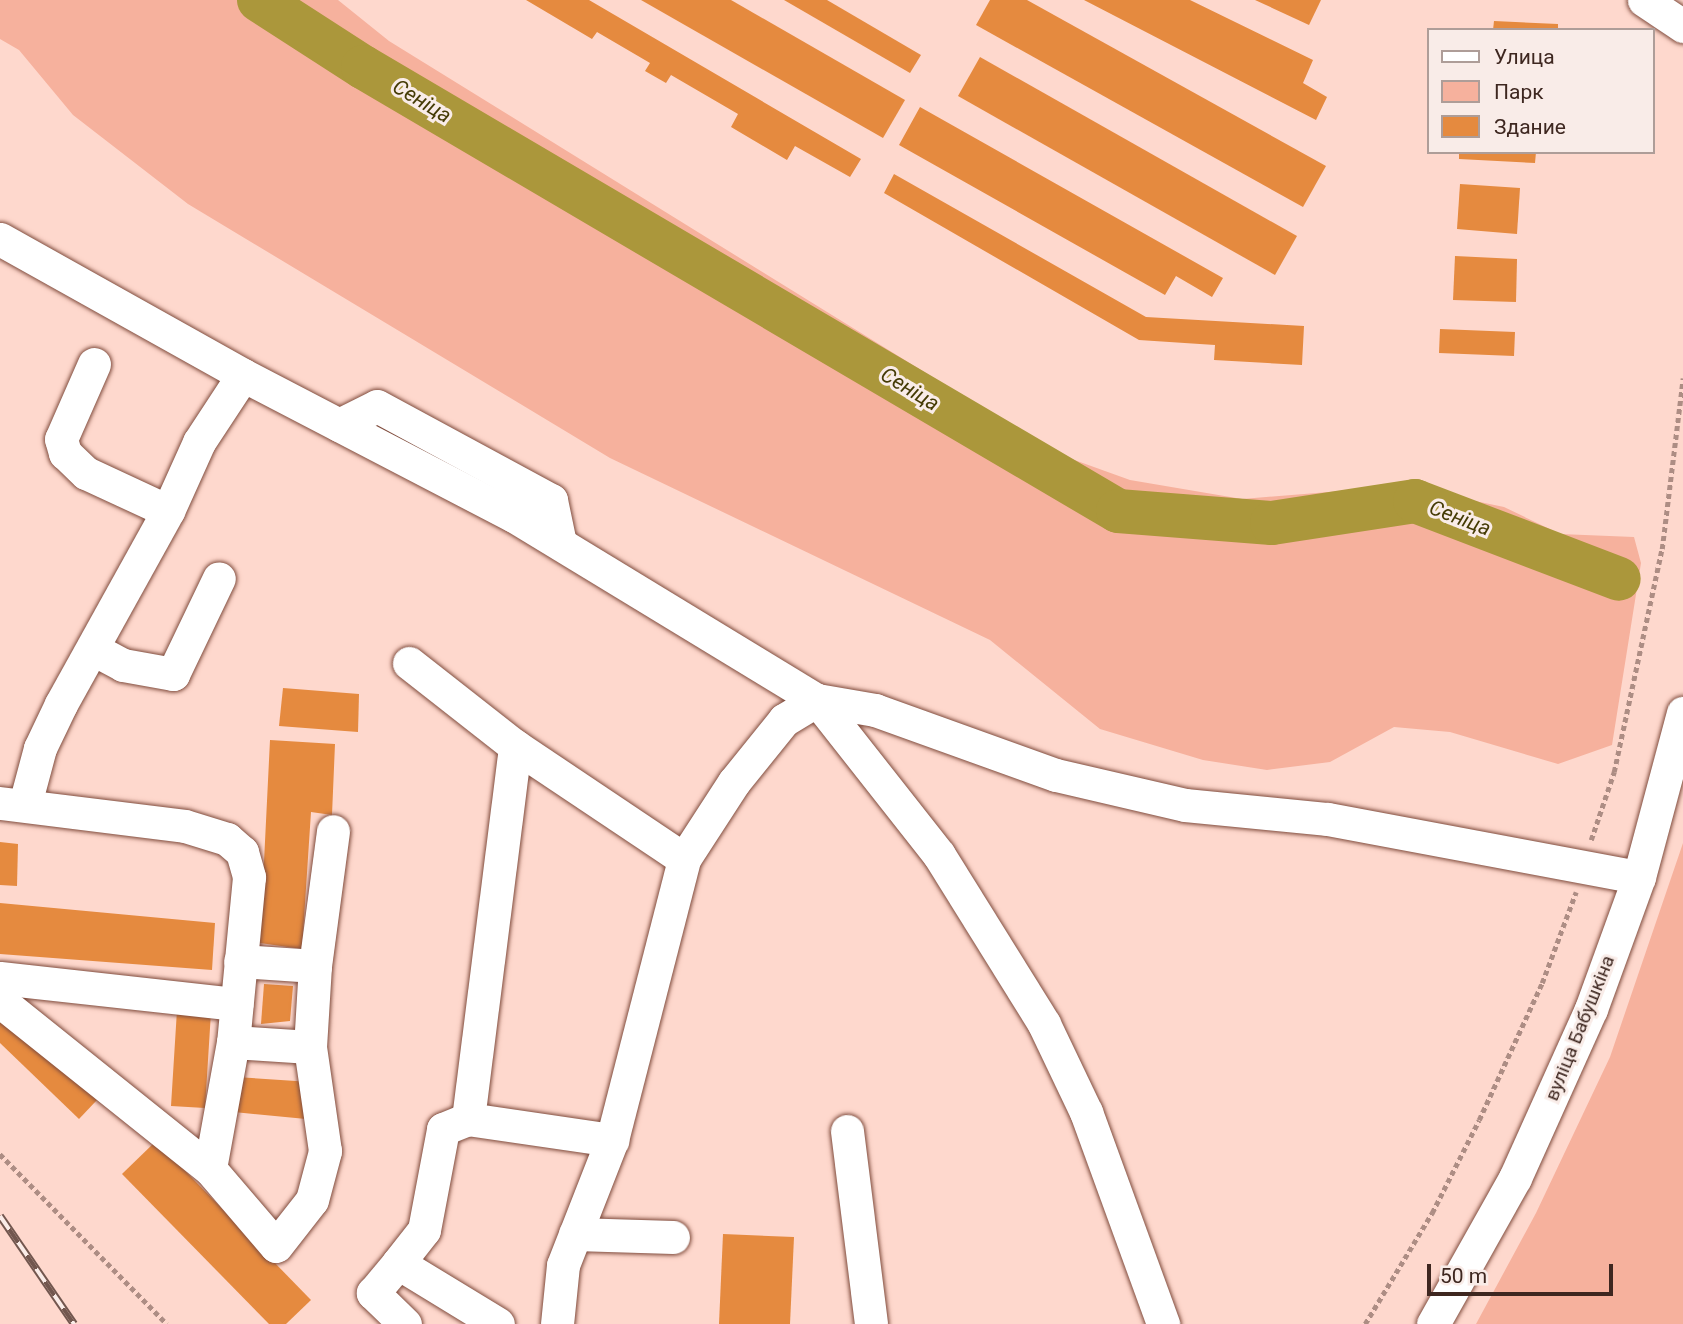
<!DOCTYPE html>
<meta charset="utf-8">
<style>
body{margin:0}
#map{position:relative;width:1683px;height:1324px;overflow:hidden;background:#fed8cd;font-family:Roboto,sans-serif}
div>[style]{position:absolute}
.green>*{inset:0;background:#f6b19d}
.river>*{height:44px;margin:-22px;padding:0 22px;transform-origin:22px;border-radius:22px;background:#ab973b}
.building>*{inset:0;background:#e58a3f}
.path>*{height:4.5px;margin-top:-2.25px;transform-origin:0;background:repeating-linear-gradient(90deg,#ad8d84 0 5px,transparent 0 8.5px)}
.roads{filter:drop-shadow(0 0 2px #804c3d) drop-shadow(0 0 2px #804c3d)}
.minor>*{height:33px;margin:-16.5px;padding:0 16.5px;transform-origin:16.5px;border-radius:16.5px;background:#fff}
.rail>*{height:8px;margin-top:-4px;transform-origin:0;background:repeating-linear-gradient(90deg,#f9ece8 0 16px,#72574f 0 32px);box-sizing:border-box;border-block:2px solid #72574f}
span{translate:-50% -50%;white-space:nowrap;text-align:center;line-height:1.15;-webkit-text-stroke:6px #f9ece8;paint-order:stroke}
.street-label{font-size:19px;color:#3e2720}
.water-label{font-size:21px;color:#453b05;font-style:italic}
.legend{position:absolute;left:1427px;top:28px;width:228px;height:126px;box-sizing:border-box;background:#f9ece8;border:2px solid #ae9d98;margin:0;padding:9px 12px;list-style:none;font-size:21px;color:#3e2720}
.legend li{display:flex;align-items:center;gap:14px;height:35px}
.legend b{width:35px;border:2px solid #ae9d98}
.scale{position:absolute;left:1427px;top:1264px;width:186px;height:32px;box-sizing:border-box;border:4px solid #3e2720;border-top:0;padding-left:9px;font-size:21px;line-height:24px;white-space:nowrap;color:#3e2720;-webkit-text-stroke:5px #f9ece8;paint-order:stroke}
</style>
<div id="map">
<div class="green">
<i style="clip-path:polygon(0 0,338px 0,389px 41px,1055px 453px,1130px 480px,1242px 499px,1403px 486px,1504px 507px,1560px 534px,1634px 537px,1641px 563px,1612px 745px,1558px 764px,1450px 732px,1394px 727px,1330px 762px,1267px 770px,1203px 760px,1100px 729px,990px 640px,610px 458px,188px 204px,73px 115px,19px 50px,0 39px)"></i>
<i style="clip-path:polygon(1683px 843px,1683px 1324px,1476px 1324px,1536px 1213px,1610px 1057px)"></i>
</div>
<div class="river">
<i style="left:259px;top:0;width:124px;rotate:32.8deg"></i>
<i style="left:363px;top:67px;width:876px;rotate:30.46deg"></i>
<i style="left:1118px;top:511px;width:154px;rotate:4.5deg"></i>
<i style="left:1272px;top:523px;width:145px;rotate:-8.7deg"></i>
<i style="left:1415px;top:501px;width:218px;rotate:20.9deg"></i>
</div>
<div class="building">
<i style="clip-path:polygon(526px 0,589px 0,861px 159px,850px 177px,795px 146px,787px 160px,731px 127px,738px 114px,671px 75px,666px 83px,645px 71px,650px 63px,597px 32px,592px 39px)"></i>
<i style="clip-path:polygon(641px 0,731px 0,905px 100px,883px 138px)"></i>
<i style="clip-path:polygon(784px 0,827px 0,921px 55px,910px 73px)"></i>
<i style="clip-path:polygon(990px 0,1027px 0,1326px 166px,1303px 207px,976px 25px)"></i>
<i style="clip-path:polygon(1084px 0,1190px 0,1313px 60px,1303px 83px,1327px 97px,1316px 120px)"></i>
<i style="clip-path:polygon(1255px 0,1321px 0,1309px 25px)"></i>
<i style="clip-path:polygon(1494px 21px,1558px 24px,1558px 30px,1493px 30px)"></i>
<i style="clip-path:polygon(980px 57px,1297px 236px,1275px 275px,958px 96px)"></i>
<i style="clip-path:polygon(920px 107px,1223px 278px,1212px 297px,1176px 276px,1165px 295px,899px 145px)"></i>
<i style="clip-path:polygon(1459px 152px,1536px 152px,1535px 163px,1459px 159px)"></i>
<i style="clip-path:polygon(894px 174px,1146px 317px,1304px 326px,1302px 365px,1214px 360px,1215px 345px,1139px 340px,884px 193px)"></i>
<i style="clip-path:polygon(1460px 184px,1520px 188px,1517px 234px,1457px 229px)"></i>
<i style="clip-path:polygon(1455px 256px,1517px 259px,1516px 302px,1453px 300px)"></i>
<i style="clip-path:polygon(1440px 329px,1515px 332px,1514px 356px,1439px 353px)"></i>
<i style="clip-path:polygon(283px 688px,359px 694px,358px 732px,279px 726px)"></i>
<i style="clip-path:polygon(270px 740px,335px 744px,332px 815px,311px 812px,302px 949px,260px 943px)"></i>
<i style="clip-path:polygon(0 842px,18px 844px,17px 886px,0 885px)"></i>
<i style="clip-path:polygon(0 903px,215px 923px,212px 970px,0 954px)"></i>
<i style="clip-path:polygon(264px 984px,293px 986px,290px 1021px,261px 1024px)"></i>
<i style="clip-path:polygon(0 1007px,97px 1100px,79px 1119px,0 1043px)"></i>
<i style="clip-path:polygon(177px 1010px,211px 1012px,205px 1108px,171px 1106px)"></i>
<i style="clip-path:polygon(236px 1077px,311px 1082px,306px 1119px,234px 1112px)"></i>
<i style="clip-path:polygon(156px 1141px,311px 1300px,286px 1324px,269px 1324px,122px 1174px)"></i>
<i style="clip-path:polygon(723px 1234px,794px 1237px,790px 1324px,719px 1324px)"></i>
</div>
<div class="path">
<i style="left:1591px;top:840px;width:72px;rotate:-71.3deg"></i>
<i style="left:1614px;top:772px;width:228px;rotate:-77.9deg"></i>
<i style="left:1662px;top:549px;width:172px;rotate:-83deg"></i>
<i style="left:0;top:1154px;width:238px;rotate:45.5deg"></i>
<i style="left:1365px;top:1324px;width:130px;rotate:-58.9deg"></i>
<i style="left:1432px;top:1213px;width:104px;rotate:-63.2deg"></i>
<i style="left:1479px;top:1120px;width:151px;rotate:-65.3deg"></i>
<i style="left:1542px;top:983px;width:97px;rotate:-69.5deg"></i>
</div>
<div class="roads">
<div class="minor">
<i style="left:1644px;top:0;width:47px;rotate:33.7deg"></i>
<i style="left:0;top:239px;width:278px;rotate:29.2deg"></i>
<i style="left:243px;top:375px;width:305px;rotate:27.5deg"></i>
<i style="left:514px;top:516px;width:354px;rotate:31.3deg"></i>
<i style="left:817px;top:700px;width:59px;rotate:9.8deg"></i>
<i style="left:875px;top:710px;width:192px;rotate:19.8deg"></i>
<i style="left:1056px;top:775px;width:132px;rotate:13.1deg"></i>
<i style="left:1185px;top:805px;width:144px;rotate:5.6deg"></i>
<i style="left:1328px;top:819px;width:316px;rotate:10.6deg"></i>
<i style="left:94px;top:364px;width:82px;rotate:113.7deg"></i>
<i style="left:61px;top:439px;width:15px;rotate:74deg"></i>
<i style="left:65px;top:453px;width:29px;rotate:44deg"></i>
<i style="left:86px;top:473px;width:90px;rotate:24.9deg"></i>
<i style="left:339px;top:425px;width:42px;rotate:-26.6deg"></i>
<i style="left:377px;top:406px;width:198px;rotate:28.4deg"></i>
<i style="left:551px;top:500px;width:44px;rotate:78.2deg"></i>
<i style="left:93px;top:649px;width:34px;rotate:28deg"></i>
<i style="left:123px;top:665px;width:51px;rotate:10.2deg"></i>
<i style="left:173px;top:674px;width:106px;rotate:-64.4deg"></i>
<i style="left:409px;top:663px;width:135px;rotate:38.1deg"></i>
<i style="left:0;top:803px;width:186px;rotate:7.1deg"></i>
<i style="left:185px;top:826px;width:44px;rotate:17.2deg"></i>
<i style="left:227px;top:839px;width:20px;rotate:41deg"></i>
<i style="left:242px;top:852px;width:26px;rotate:74deg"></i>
<i style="left:249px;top:877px;width:166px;rotate:95.5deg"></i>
<i style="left:233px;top:1042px;width:129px;rotate:100.3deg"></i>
<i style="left:25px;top:804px;width:58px;rotate:-75deg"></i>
<i style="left:40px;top:748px;width:49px;rotate:-64.5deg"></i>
<i style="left:61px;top:704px;width:221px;rotate:-61deg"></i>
<i style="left:168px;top:511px;width:76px;rotate:-65.8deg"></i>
<i style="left:199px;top:442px;width:80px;rotate:-56.7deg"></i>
<i style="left:315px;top:966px;width:136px;rotate:-82.4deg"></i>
<i style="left:0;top:978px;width:238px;rotate:6.3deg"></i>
<i style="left:0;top:1001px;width:269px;rotate:38.7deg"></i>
<i style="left:210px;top:1169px;width:101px;rotate:49.4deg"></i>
<i style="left:276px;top:1246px;width:58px;rotate:-52deg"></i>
<i style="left:312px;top:1200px;width:51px;rotate:-75.1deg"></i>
<i style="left:325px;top:1151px;width:105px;rotate:-98.2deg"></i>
<i style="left:233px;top:1042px;width:77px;rotate:3.7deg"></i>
<i style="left:310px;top:1047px;width:81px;rotate:-86.5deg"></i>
<i style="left:315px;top:966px;width:75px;rotate:-176.2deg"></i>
<i style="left:468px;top:1119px;width:376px;rotate:-82.8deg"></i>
<i style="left:515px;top:746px;width:203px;rotate:33.8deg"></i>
<i style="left:847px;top:1131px;width:194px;rotate:82.9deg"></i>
<i style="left:575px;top:1234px;width:98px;rotate:1.8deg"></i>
<i style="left:398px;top:1263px;width:42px;rotate:-51.8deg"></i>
<i style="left:424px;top:1230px;width:103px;rotate:-79.3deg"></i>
<i style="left:443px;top:1129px;width:27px;rotate:-22deg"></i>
<i style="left:468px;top:1119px;width:146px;rotate:8.3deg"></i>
<i style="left:405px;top:1324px;width:45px;rotate:-135.9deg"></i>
<i style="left:373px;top:1293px;width:39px;rotate:-50deg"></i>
<i style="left:398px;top:1263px;width:117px;rotate:31.4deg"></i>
<i style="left:557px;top:1324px;width:59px;rotate:-84.2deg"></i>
<i style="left:563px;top:1265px;width:134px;rotate:-68.6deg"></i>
<i style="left:612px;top:1140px;width:290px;rotate:-75.6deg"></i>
<i style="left:684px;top:859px;width:92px;rotate:-57deg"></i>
<i style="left:734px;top:782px;width:80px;rotate:-51.1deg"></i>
<i style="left:784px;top:720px;width:39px;rotate:-31deg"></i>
<i style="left:817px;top:700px;width:197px;rotate:51.8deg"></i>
<i style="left:939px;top:855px;width:199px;rotate:58.1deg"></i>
<i style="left:1044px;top:1024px;width:98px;rotate:64.5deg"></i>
<i style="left:1086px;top:1112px;width:226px;rotate:70deg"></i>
<i style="left:1433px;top:1324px;width:167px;rotate:-60.7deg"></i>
<i style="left:1515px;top:1178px;width:185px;rotate:-65.8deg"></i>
<i style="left:1591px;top:1009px;width:140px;rotate:-70deg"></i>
<i style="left:1639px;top:877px;width:170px;rotate:-75deg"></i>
</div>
</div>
<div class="rail">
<i style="left:0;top:1216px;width:131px;rotate:55.6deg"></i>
</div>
<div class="street-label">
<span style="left:1580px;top:1028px;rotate:-68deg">вуліца Бабушкіна</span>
</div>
<div class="water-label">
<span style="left:422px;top:101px;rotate:31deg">Сеніца</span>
<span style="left:910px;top:389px;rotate:31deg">Сеніца</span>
<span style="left:1460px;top:518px;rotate:21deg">Сеніца</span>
</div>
<ul class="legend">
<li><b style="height:9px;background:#fff"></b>Улица</li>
<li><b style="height:19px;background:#f6b19d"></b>Парк</li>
<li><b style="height:19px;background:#e58a3f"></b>Здание</li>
</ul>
<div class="scale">50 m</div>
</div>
